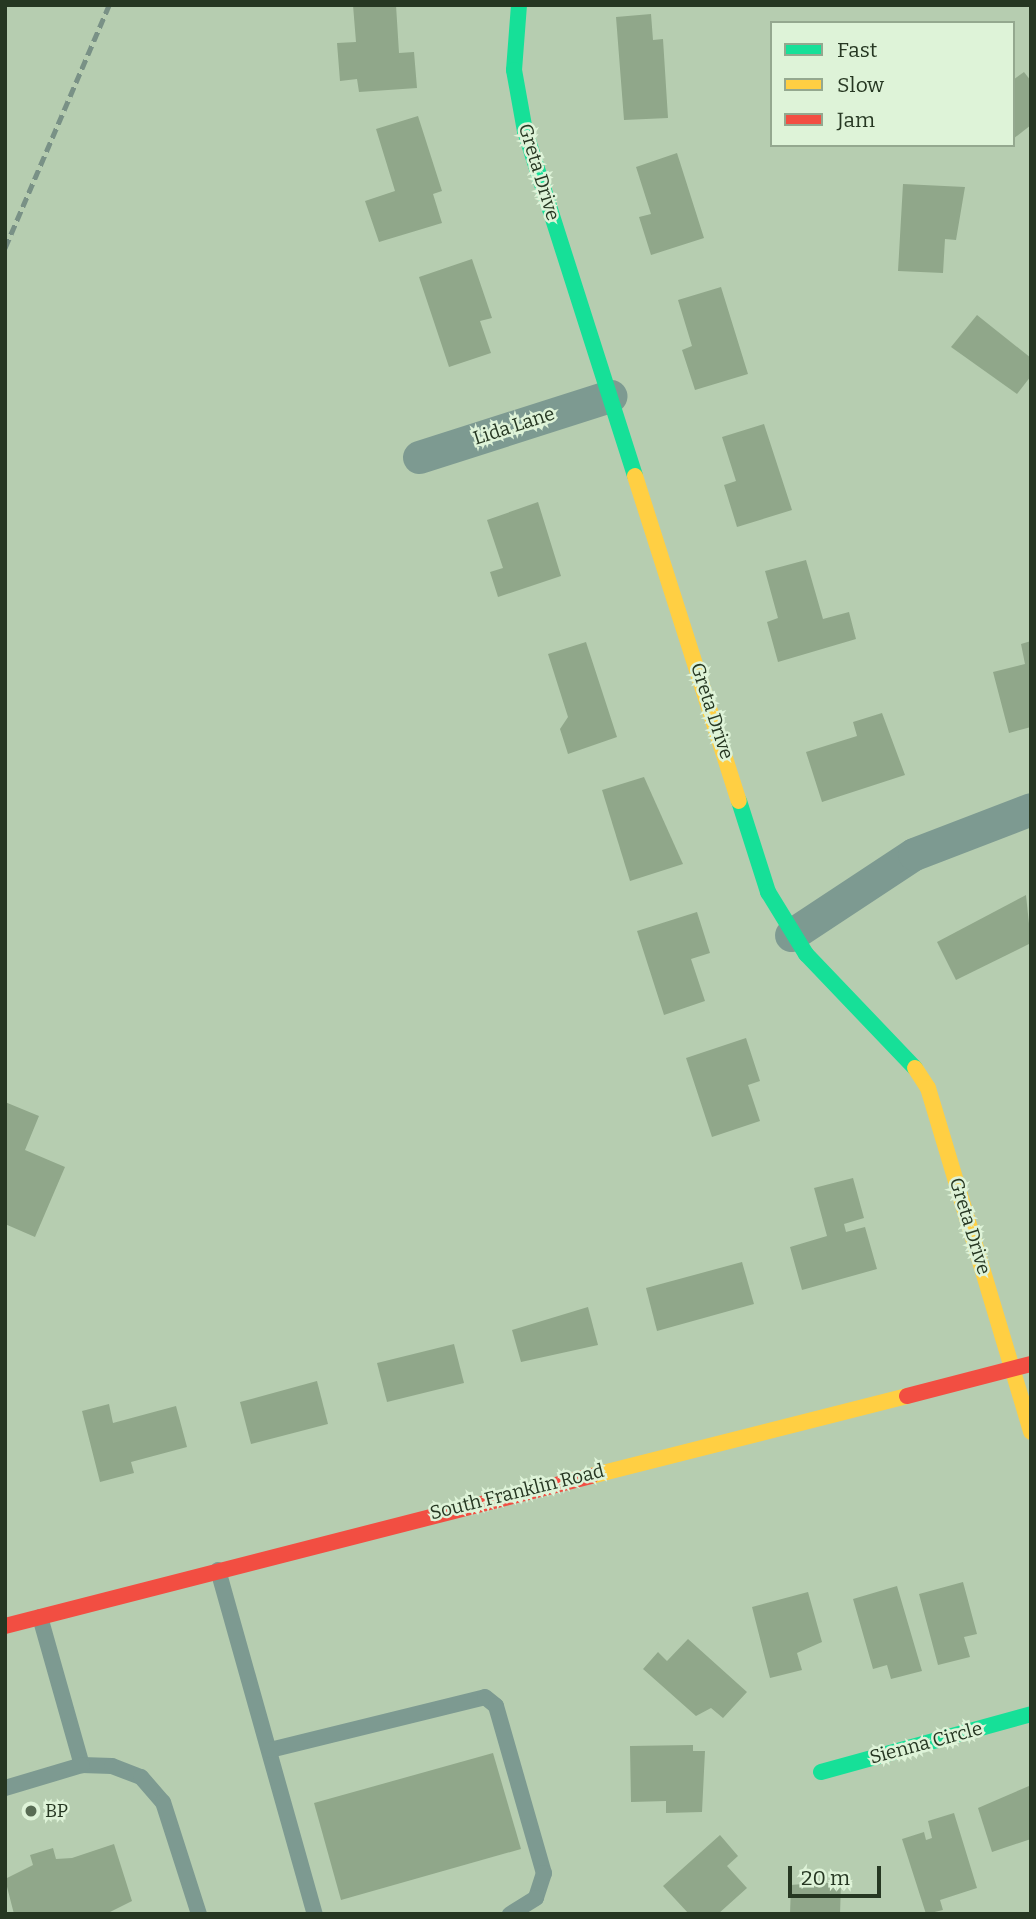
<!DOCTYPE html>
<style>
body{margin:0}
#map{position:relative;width:1036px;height:1919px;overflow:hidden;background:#b6cdb0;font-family:Bitter,serif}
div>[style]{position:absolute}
.building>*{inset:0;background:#90a78a}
.lane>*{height:16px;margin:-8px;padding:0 8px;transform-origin:8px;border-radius:8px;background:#7d9a91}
.street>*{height:33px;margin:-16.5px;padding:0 16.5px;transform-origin:16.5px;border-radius:16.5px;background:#7d9a91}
.fast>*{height:16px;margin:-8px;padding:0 8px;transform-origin:8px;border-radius:8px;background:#16e098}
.slow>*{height:16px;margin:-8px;padding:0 8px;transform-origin:8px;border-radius:8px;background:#ffcf43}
.jam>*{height:16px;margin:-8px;padding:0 8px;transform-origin:8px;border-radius:8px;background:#f24e42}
.rail>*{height:5px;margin-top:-2.5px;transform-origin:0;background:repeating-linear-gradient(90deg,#799186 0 10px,transparent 0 15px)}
.dots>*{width:19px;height:19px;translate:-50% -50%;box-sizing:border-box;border:4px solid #def3d8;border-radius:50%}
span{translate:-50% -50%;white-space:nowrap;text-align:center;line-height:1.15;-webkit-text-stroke:5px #def3d8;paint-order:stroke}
.street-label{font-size:19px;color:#263722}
.poi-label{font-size:19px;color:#263722}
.left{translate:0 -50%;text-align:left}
.frame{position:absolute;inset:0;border:7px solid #263722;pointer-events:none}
.legend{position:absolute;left:770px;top:21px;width:245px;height:126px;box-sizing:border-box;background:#def3d8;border:2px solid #94a88f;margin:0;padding:9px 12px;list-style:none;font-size:21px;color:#263722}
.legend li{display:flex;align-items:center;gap:14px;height:35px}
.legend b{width:35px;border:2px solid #94a88f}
.scale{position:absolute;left:788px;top:1866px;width:93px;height:32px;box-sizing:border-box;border:4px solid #263722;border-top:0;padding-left:9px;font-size:21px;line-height:24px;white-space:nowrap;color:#263722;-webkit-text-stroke:5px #def3d8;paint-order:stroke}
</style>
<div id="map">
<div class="building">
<i style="clip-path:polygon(353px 5px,396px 5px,399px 53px,414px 52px,417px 88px,359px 92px,357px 79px,340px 81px,337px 43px,356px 42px)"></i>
<i style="clip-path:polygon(651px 14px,653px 40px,663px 39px,668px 118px,624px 120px,616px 17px)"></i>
<i style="clip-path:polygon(1024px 72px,1031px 81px,1031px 125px,1013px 139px,1013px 80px)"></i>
<i style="clip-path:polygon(418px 116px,442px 191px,433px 194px,442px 223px,379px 242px,365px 201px,395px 191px,376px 129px)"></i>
<i style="clip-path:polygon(677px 153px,704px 238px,651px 255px,639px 217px,651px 214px,636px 167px)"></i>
<i style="clip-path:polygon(903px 184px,965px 187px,956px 240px,945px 239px,943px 273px,898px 271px)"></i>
<i style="clip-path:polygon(472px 259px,492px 318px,480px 321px,491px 353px,449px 367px,419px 277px)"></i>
<i style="clip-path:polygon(721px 287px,748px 374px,695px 390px,682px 350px,692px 346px,678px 300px)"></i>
<i style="clip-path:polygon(977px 315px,1031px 358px,1031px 376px,1017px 394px,951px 347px)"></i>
<i style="clip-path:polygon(764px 424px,792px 510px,737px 527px,724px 485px,736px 481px,722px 437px)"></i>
<i style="clip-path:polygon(538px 502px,561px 576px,498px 597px,490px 572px,503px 568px,487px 520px)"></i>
<i style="clip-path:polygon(806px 560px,823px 619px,849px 612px,856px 639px,778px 662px,767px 622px,778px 618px,765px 571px)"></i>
<i style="clip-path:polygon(1031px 641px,1031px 727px,1009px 733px,993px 672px,1025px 664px,1021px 644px)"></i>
<i style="clip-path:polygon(586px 642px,617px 737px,568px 754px,560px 729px,568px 717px,548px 654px)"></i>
<i style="clip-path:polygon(882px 713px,905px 775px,822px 802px,806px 752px,857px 736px,853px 722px)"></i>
<i style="clip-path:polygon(644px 777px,683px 864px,630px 881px,602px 790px)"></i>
<i style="clip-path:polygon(1026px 895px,1031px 943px,956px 980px,937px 942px)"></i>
<i style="clip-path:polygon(697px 912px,710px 953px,691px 959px,705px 1001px,664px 1015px,637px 931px)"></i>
<i style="clip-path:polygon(746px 1038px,760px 1081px,748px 1085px,760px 1121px,712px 1137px,686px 1058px)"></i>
<i style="clip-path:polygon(5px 1102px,39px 1116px,25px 1150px,65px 1167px,35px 1237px,5px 1224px)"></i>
<i style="clip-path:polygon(853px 1178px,864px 1218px,844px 1224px,846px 1232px,865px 1227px,877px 1269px,802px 1290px,790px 1247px,827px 1236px,814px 1188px)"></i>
<i style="clip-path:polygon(742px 1262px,754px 1304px,657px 1331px,646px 1288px)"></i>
<i style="clip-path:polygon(588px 1307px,598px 1345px,521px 1362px,512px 1330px)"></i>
<i style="clip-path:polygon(454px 1344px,464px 1383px,387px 1402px,377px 1363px)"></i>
<i style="clip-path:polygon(317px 1381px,328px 1424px,251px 1444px,240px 1402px)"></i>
<i style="clip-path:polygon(109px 1404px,113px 1423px,176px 1406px,187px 1447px,131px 1462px,134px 1473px,100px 1482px,82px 1411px)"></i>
<i style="clip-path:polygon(963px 1582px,977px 1634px,964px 1637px,970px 1657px,938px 1665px,919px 1594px)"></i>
<i style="clip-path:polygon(897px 1586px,922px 1671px,891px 1679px,887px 1665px,873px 1669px,853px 1599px)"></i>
<i style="clip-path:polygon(808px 1592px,822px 1642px,797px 1653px,802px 1670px,770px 1678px,752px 1607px)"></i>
<i style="clip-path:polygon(688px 1639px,747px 1692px,723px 1718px,711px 1708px,696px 1716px,643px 1669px,658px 1652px,667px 1661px)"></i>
<i style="clip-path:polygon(693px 1745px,693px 1751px,705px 1751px,702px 1812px,666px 1813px,666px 1801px,631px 1802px,630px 1746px)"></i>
<i style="clip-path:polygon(493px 1753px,521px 1849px,341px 1900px,314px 1803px)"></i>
<i style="clip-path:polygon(1029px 1786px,1031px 1839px,992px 1852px,978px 1808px)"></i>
<i style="clip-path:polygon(954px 1813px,977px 1888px,940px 1900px,943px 1910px,926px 1914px,902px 1839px,924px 1832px,926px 1840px,932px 1838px,928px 1821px)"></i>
<i style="clip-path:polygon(720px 1835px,738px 1856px,727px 1866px,747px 1888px,718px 1914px,689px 1914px,663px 1886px)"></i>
<i style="clip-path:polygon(114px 1844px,132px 1901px,106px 1914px,14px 1914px,5px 1879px,33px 1865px,30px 1855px,53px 1848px,56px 1859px,72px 1858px)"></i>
<i style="clip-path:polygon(814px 1883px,841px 1883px,840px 1914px,790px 1914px,791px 1885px)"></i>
</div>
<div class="lane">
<i style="left:218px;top:1570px;width:357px;rotate:74.3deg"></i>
<i style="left:40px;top:1617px;width:154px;rotate:74.2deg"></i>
<i style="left:82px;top:1765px;width:30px;rotate:2deg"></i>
<i style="left:112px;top:1766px;width:31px;rotate:21deg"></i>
<i style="left:141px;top:1777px;width:33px;rotate:49deg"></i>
<i style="left:163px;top:1802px;width:118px;rotate:72.2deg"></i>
<i style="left:270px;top:1750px;width:221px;rotate:-13.8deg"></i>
<i style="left:485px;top:1697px;width:14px;rotate:39deg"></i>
<i style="left:496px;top:1706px;width:174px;rotate:74deg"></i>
<i style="left:544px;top:1873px;width:26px;rotate:108deg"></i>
<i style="left:536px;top:1898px;width:31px;rotate:148deg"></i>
<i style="left:5px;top:1788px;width:80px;rotate:-16.6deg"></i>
</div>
<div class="street">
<i style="left:419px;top:457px;width:201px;rotate:-17.7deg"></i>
<i style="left:791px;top:935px;width:147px;rotate:-33.4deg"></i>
<i style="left:914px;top:854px;width:125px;rotate:-21deg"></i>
</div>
<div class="fast">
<i style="left:519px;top:5px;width:65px;rotate:94.4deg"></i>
<i style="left:514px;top:70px;width:62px;rotate:79.8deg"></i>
<i style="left:525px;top:131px;width:362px;rotate:72.3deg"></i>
<i style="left:739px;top:801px;width:96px;rotate:72.3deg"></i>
<i style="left:768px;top:892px;width:73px;rotate:58.5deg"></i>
<i style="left:806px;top:954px;width:158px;rotate:46.3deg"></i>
<i style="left:821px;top:1772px;width:218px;rotate:-15.4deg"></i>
</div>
<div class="slow">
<i style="left:635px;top:476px;width:341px;rotate:72.3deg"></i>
<i style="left:915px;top:1068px;width:24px;rotate:57deg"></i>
<i style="left:928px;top:1088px;width:359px;rotate:73.3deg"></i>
<i style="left:591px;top:1476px;width:326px;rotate:-14.2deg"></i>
</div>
<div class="jam">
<i style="left:907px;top:1396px;width:128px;rotate:-14.5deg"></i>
<i style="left:5px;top:1626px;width:605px;rotate:-14.36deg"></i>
</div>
<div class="rail">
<i style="left:5px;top:248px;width:264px;rotate:-66.8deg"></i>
</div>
<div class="dots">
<i style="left:31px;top:1811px;background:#586c54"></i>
</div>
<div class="street-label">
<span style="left:539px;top:172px;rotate:73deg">Greta Drive</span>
<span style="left:514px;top:426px;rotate:-18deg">Lida Lane</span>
<span style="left:712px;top:711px;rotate:72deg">Greta Drive</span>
<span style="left:970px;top:1226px;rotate:73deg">Greta Drive</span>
<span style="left:517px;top:1492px;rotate:-14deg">South Franklin Road</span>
<span style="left:926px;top:1743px;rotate:-15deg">Sienna Circle</span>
</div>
<div class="poi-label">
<span class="left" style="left:45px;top:1811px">BP</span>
</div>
<div class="frame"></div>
<ul class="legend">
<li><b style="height:9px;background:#16e098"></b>Fast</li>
<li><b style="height:9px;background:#ffcf43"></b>Slow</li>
<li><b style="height:9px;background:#f24e42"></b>Jam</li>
</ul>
<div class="scale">20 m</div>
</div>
